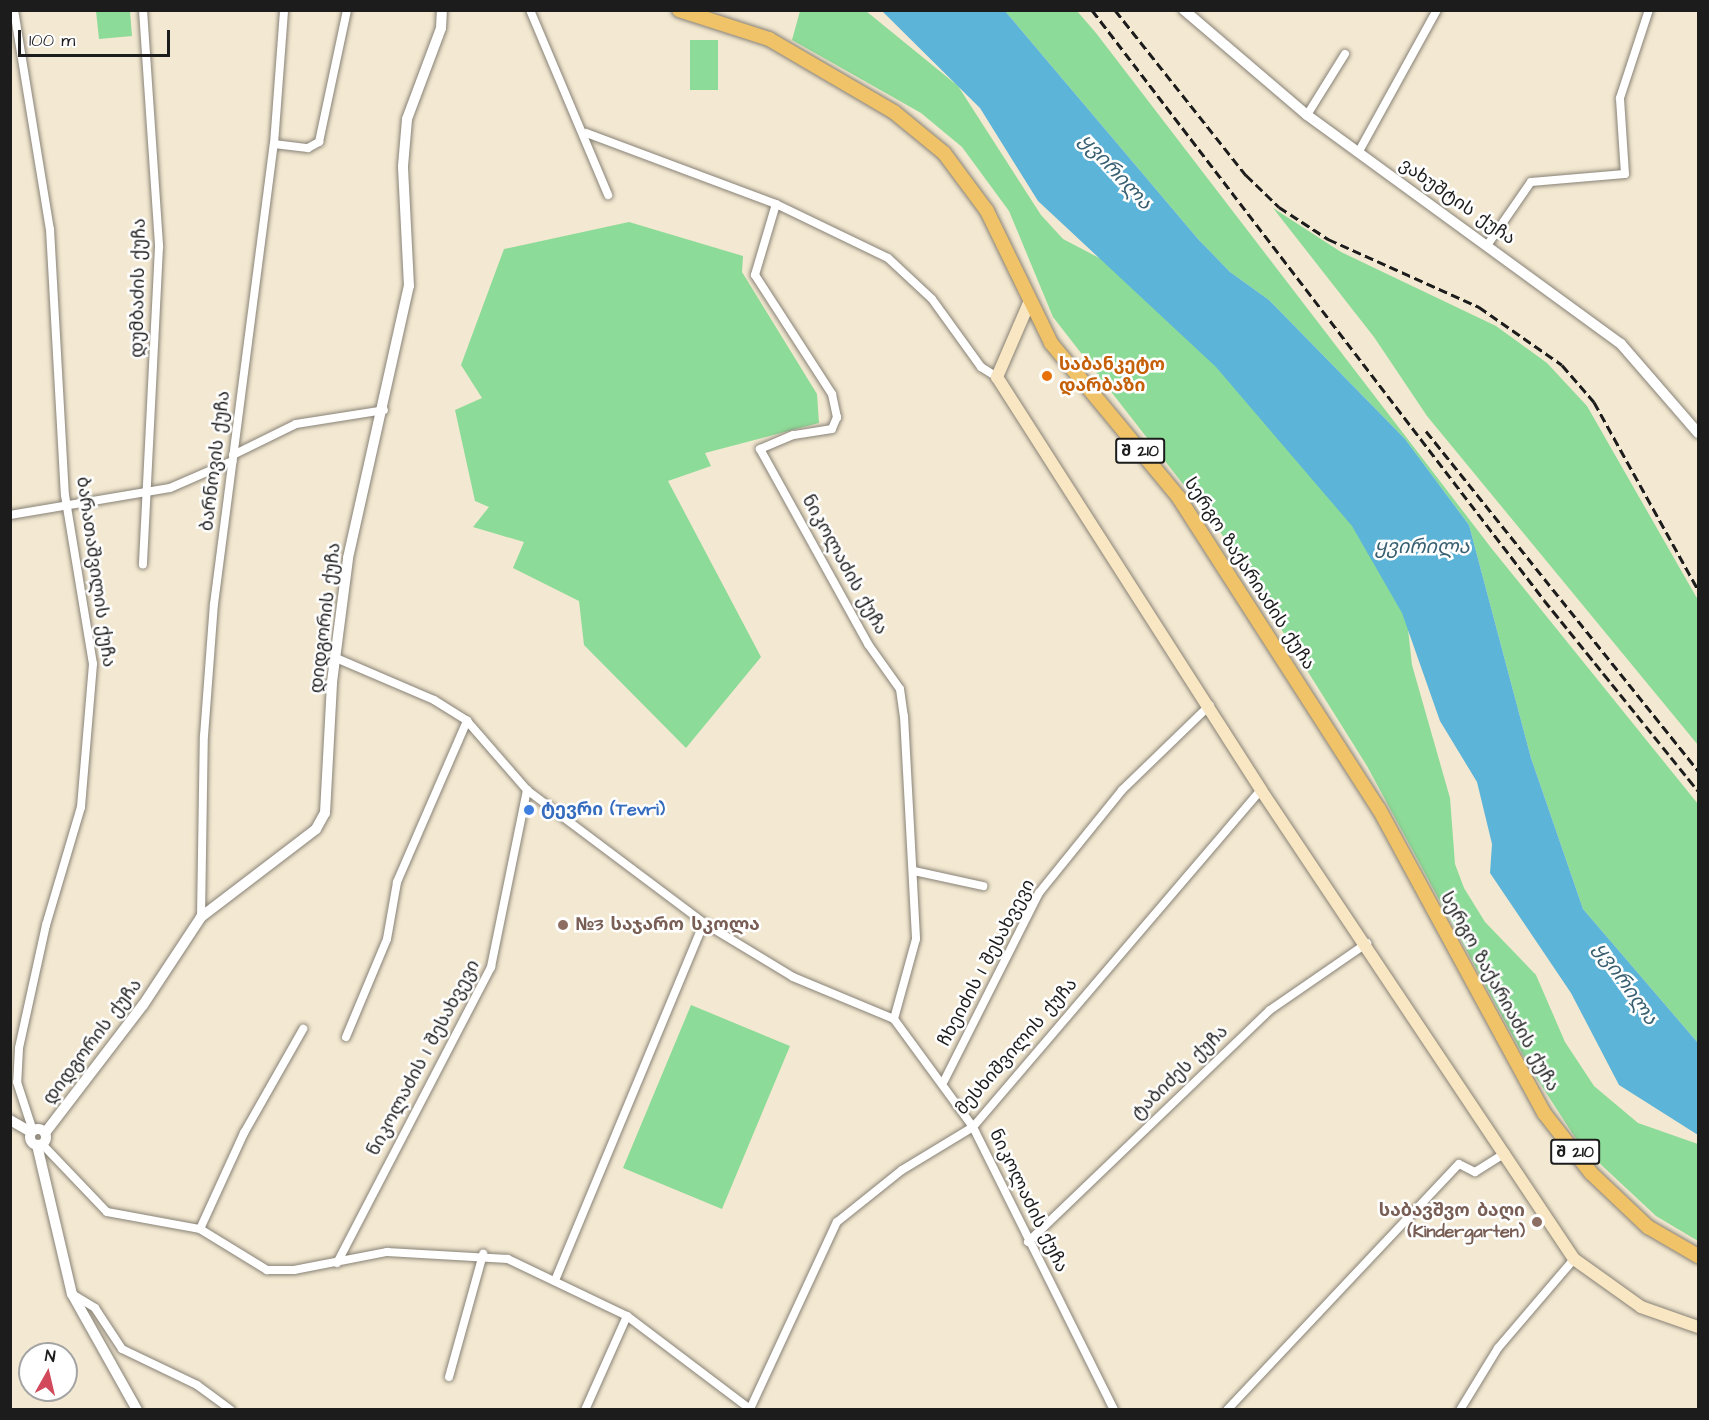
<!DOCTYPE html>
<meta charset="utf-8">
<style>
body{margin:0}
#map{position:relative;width:1709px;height:1420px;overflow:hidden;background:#f3e8d1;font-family:"Architects Daughter","Noto Sans Georgian",sans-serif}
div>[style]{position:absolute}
.green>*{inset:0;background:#8ddb98}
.water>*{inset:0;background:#5cb4d9}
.roads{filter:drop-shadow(0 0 2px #888276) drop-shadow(0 0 2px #888276)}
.minor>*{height:8px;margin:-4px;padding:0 4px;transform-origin:4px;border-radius:4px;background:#fff}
.tertiary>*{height:10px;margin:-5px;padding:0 5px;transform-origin:5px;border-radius:5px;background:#fff}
.tertiary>.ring{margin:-5px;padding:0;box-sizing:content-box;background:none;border:10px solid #fff;border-radius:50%}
.secondary>*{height:12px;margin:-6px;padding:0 6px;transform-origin:6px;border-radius:6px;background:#f9e7c3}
.primary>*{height:14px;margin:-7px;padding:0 7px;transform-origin:7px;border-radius:7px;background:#f0c369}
.rail>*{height:3px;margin-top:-1.5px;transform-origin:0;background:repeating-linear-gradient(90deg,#1c1c1c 0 9px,transparent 0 13.5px)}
.dots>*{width:16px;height:16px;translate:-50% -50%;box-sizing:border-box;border:3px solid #fff;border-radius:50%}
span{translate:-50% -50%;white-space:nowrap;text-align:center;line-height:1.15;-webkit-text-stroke:5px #fff;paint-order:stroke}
.shield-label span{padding:2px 4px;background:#fff;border:2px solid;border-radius:4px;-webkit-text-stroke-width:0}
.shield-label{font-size:16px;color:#1c1c1c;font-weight:700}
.street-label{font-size:18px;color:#1c1c1c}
.food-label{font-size:18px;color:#c56008;font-weight:700}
.left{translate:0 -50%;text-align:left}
.shop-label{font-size:18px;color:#366cbe;font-weight:700}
.education-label{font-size:18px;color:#785e54;font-weight:700}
.right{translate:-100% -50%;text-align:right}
.water-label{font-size:20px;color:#396071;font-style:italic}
.frame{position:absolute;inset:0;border:12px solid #1c1c1c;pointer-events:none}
.north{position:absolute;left:18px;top:1342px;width:60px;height:60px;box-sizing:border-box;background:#fff;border:2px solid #a4a4a4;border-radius:50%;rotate:8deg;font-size:16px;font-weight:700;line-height:24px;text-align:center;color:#1c1c1c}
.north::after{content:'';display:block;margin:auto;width:21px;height:27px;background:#d1495b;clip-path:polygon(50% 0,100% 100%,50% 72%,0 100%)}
.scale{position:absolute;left:18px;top:30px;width:152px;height:27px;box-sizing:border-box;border:3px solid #1c1c1c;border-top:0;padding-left:8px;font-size:18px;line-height:21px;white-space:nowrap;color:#1c1c1c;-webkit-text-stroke:4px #fff;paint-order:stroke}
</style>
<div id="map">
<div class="green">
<i style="clip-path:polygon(96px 11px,130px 11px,132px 36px,99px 39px)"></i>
<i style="clip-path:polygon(800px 11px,866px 11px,958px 86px,1041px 215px,1063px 239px,1105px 261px,1224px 360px,1281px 398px,1406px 611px,1412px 665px,1450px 798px,1455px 864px,1464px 888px,1485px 922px,1536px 975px,1565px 1042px,1594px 1086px,1638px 1123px,1698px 1144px,1698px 1241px,1656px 1216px,1580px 1145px,1530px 1068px,1367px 766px,1221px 533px,1053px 317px,1009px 211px,962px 147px,921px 113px,792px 40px)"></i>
<i style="clip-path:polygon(1005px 11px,1077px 11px,1096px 33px,1492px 549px,1698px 804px,1698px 1043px,1583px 909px,1531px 758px,1469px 525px,1405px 439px,1269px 300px,1230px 272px,1198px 239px)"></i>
<i style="clip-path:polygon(690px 40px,718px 40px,718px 90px,690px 90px)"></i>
<i style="clip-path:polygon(1273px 208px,1341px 252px,1496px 326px,1547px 363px,1587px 406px,1698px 600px,1698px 745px,1427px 416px,1374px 337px)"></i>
<i style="clip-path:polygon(629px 222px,743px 256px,742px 272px,817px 394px,819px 423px,705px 453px,711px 466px,668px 481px,761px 657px,686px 748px,584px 645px,579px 601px,513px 568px,524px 542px,473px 527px,489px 507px,475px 501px,455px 410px,482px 398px,461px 365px,504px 249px)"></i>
<i style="clip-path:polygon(691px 1005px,790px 1046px,722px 1209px,623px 1168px)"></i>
</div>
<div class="water">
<i style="clip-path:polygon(882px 11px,1005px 11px,1198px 239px,1230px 272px,1269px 300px,1405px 439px,1469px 525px,1531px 758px,1583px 909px,1698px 1043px,1698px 1135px,1619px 1085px,1571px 993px,1490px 873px,1492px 844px,1477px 782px,1440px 721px,1402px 613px,1352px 526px,1216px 367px,1038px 201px,980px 108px)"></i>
</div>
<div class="roads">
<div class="minor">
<i style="left:14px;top:10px;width:222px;rotate:80.7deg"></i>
<i style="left:50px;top:229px;width:266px;rotate:86.8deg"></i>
<i style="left:65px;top:495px;width:171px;rotate:80.6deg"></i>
<i style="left:93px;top:664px;width:144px;rotate:94.8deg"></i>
<i style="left:81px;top:807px;width:123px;rotate:106.5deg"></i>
<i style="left:46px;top:925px;width:126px;rotate:102.4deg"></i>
<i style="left:19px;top:1048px;width:34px;rotate:93deg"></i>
<i style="left:17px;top:1082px;width:52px;rotate:71.9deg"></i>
<i style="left:143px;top:10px;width:238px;rotate:86.1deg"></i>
<i style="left:159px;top:247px;width:318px;rotate:92.9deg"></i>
<i style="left:530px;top:10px;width:201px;rotate:67.1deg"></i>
<i style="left:1307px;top:115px;width:72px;rotate:-58.1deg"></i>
<i style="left:586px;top:133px;width:203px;rotate:20.5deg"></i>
<i style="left:776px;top:204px;width:124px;rotate:25.7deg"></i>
<i style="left:888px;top:258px;width:60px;rotate:43deg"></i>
<i style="left:932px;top:299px;width:84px;rotate:54.2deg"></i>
<i style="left:981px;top:367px;width:19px;rotate:32deg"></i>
<i style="left:274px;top:144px;width:34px;rotate:7deg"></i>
<i style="left:308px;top:148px;width:13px;rotate:-29deg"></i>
<i style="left:319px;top:142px;width:135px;rotate:-78deg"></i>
<i style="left:1358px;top:153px;width:163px;rotate:-61.1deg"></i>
<i style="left:776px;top:204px;width:74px;rotate:106.5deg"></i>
<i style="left:755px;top:275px;width:142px;rotate:57.1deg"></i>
<i style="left:832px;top:394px;width:24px;rotate:78deg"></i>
<i style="left:837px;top:417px;width:13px;rotate:113deg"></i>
<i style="left:832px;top:429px;width:39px;rotate:171deg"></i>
<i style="left:793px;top:435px;width:36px;rotate:157deg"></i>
<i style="left:760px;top:449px;width:223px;rotate:61deg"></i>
<i style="left:868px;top:644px;width:55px;rotate:54.6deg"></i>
<i style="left:900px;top:689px;width:27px;rotate:82deg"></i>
<i style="left:904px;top:716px;width:223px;rotate:86.9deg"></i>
<i style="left:916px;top:939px;width:83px;rotate:105.4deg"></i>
<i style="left:1488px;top:244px;width:75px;rotate:-55.3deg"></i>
<i style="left:1531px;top:182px;width:94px;rotate:-4.9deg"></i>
<i style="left:1625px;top:174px;width:76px;rotate:-93.8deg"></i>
<i style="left:1620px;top:98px;width:93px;rotate:-71.8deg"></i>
<i style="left:233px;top:455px;width:70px;rotate:-26.2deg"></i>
<i style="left:296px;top:424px;width:89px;rotate:-9deg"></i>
<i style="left:10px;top:515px;width:162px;rotate:-9.6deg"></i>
<i style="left:170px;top:488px;width:68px;rotate:-23.5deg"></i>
<i style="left:336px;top:658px;width:107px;rotate:23.2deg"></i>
<i style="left:434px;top:700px;width:39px;rotate:32deg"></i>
<i style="left:467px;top:721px;width:91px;rotate:49deg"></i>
<i style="left:527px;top:790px;width:221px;rotate:36.9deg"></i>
<i style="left:704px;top:923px;width:104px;rotate:31.2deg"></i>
<i style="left:793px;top:977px;width:109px;rotate:22.6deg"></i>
<i style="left:894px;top:1019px;width:134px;rotate:53.8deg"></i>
<i style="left:973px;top:1127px;width:316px;rotate:63.5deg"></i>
<i style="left:914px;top:871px;width:71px;rotate:12.3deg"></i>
<i style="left:201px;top:917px;width:181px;rotate:-89.1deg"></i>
<i style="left:204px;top:736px;width:132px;rotate:-85.7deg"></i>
<i style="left:214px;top:604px;width:464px;rotate:-82.6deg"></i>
<i style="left:274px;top:144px;width:134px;rotate:-85.7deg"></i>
<i style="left:346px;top:1037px;width:106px;rotate:-67.3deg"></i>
<i style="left:387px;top:939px;width:58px;rotate:-80deg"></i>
<i style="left:397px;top:882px;width:176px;rotate:-66.5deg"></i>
<i style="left:944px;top:1081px;width:211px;rotate:-63.2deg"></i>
<i style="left:1039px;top:893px;width:132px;rotate:-51.1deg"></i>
<i style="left:1122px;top:790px;width:122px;rotate:-44deg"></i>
<i style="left:42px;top:1144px;width:94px;rotate:46.3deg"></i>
<i style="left:107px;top:1212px;width:95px;rotate:10.4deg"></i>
<i style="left:200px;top:1229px;width:79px;rotate:31.5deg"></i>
<i style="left:267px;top:1270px;width:27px"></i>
<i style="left:294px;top:1270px;width:95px;rotate:-11deg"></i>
<i style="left:387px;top:1252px;width:121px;rotate:3.3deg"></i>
<i style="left:508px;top:1259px;width:132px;rotate:25.6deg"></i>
<i style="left:627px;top:1316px;width:154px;rotate:37.1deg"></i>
<i style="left:750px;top:1409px;width:206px;rotate:-65.1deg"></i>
<i style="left:837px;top:1222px;width:83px;rotate:-38.7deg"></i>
<i style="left:902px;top:1170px;width:83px;rotate:-31.2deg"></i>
<i style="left:973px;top:1127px;width:443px;rotate:-49.5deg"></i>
<i style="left:200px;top:1229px;width:106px;rotate:-65.4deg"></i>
<i style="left:244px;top:1133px;width:120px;rotate:-60.4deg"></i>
<i style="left:1028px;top:1242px;width:335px;rotate:-43.8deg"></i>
<i style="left:1270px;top:1010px;width:118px;rotate:-34.6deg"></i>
<i style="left:337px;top:1263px;width:334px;rotate:-62.5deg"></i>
<i style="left:491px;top:967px;width:181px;rotate:-78.5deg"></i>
<i style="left:556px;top:1278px;width:385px;rotate:-67.4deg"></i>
<i style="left:72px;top:1294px;width:27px;rotate:31deg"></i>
<i style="left:95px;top:1308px;width:49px;rotate:56.6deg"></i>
<i style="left:122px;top:1349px;width:83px;rotate:25.6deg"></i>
<i style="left:197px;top:1385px;width:42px;rotate:36.3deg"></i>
<i style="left:449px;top:1377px;width:128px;rotate:-74.5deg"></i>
<i style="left:585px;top:1410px;width:103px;rotate:-65.9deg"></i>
<i style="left:1227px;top:1410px;width:338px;rotate:-46.7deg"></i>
<i style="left:1459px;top:1164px;width:18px;rotate:27deg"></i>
<i style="left:1475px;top:1172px;width:36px;rotate:-32deg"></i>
<i style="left:1460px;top:1410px;width:73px;rotate:-58.5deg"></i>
<i style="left:1498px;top:1348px;width:117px;rotate:-49.5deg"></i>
</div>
<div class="tertiary">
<i style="left:1184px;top:10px;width:162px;rotate:40.5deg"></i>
<i style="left:1307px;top:115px;width:389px;rotate:36.1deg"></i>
<i style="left:1621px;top:344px;width:118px;rotate:49.1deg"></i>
<i style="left:10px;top:1120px;width:24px;rotate:30deg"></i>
<i class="ring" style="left:30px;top:1129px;width:6px;height:6px"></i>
<i style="left:45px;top:1133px;width:161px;rotate:-52.6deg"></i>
<i style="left:143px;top:1005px;width:105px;rotate:-56.6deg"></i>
<i style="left:201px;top:917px;width:145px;rotate:-37.4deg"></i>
<i style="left:316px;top:829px;width:18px;rotate:-61deg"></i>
<i style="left:325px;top:813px;width:131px;rotate:-86.9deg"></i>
<i style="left:332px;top:682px;width:125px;rotate:-82.6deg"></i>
<i style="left:348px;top:558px;width:279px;rotate:-77.4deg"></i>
<i style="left:409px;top:286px;width:120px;rotate:-92.9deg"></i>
<i style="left:403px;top:166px;width:47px;rotate:-85.1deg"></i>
<i style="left:407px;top:119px;width:97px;rotate:-69.5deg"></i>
<i style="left:441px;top:28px;width:18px;rotate:-87deg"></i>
<i style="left:37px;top:1145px;width:153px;rotate:76.8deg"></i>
<i style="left:72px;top:1294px;width:133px;rotate:60.7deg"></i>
</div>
<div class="secondary">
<i style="left:1029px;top:303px;width:81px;rotate:113.4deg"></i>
<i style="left:997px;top:377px;width:490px;rotate:57.4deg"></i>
<i style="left:1261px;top:790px;width:564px;rotate:56.28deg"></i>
<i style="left:1574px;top:1259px;width:82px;rotate:35.6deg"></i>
<i style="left:1641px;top:1307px;width:60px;rotate:19.3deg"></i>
</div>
<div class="primary">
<i style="left:679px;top:10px;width:95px;rotate:17.9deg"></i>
<i style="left:769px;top:39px;width:145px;rotate:30.3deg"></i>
<i style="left:894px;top:112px;width:65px;rotate:39.4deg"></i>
<i style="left:944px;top:153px;width:72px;rotate:53.4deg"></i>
<i style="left:987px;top:211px;width:147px;rotate:64.1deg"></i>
<i style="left:1051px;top:343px;width:201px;rotate:50.4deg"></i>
<i style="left:1179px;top:498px;width:370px;rotate:57.3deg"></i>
<i style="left:1379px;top:809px;width:346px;rotate:61.5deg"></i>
<i style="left:1544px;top:1113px;width:76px;rotate:51.9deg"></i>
<i style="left:1591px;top:1173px;width:79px;rotate:43.5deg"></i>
<i style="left:1648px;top:1227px;width:58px;rotate:30.1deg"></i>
</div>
</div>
<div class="rail">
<i style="left:1092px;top:10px;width:743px;rotate:52.54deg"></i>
<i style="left:1544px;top:600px;width:245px;rotate:51.1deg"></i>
<i style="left:1115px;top:10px;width:211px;rotate:51.6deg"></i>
<i style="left:1246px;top:175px;width:46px;rotate:44.1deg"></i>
<i style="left:1279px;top:207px;width:59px;rotate:33.1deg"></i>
<i style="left:1328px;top:239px;width:166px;rotate:24.2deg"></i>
<i style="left:1479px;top:307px;width:101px;rotate:34.9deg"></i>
<i style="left:1562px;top:365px;width:49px;rotate:49.1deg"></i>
<i style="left:1594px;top:402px;width:215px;rotate:61deg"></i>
<i style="left:1426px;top:431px;width:435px;rotate:51.3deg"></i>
</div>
<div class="dots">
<i style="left:1047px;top:376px;background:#e8710a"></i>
<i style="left:529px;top:810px;background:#3f7fe0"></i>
<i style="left:563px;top:925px;background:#8d6e63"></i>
<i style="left:1537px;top:1222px;background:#8d6e63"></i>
</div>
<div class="shield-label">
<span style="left:1140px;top:451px">შ 210</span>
<span style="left:1575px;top:1152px">შ 210</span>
</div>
<div class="street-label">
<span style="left:1457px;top:202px;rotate:35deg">ვახუშტის ქუჩა</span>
<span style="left:139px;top:288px;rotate:-89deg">დუმბაძის ქუჩა</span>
<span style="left:216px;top:461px;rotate:-83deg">ბარნოვის ქუჩა</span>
<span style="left:844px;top:565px;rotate:61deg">ნიკოლაძის ქუჩა</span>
<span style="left:95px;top:572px;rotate:82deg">ბარათაშვილის ქუჩა</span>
<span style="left:1249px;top:574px;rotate:57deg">სერგო ზაქარიაძის ქუჩა</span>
<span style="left:326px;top:618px;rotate:-83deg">დიდგორის ქუჩა</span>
<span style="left:987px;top:963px;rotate:-62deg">ჩხეიძის I შესახვევი</span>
<span style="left:1499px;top:992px;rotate:61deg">სერგო ზაქარიაძის ქუჩა</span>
<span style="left:93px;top:1042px;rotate:-53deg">დიდგორის ქუჩა</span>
<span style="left:1017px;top:1047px;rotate:-49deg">მესხიშვილის ქუჩა</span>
<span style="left:424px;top:1058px;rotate:-62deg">ნიკოლაძის I შესახვევი</span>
<span style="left:1180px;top:1073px;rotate:-44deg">ტაბიძეს ქუჩა</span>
<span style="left:1028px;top:1201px;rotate:64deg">ნიკოლაძის ქუჩა</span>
</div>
<div class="food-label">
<span class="left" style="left:1059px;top:376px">საბანკეტო<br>დარბაზი</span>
</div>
<div class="shop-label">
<span class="left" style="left:541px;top:810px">ტევრი (Tevri)</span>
</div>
<div class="education-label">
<span class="left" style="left:575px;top:925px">№3 საჯარო სკოლა</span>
<span class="right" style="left:1525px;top:1222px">საბავშვო ბაღი<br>(Kindergarten)</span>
</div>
<div class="water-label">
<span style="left:1115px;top:172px;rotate:47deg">ყვირილა</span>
<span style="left:1422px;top:547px">ყვირილა</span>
<span style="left:1625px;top:984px;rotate:55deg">ყვირილა</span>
</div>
<div class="frame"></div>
<div class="north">N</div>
<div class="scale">100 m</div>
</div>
